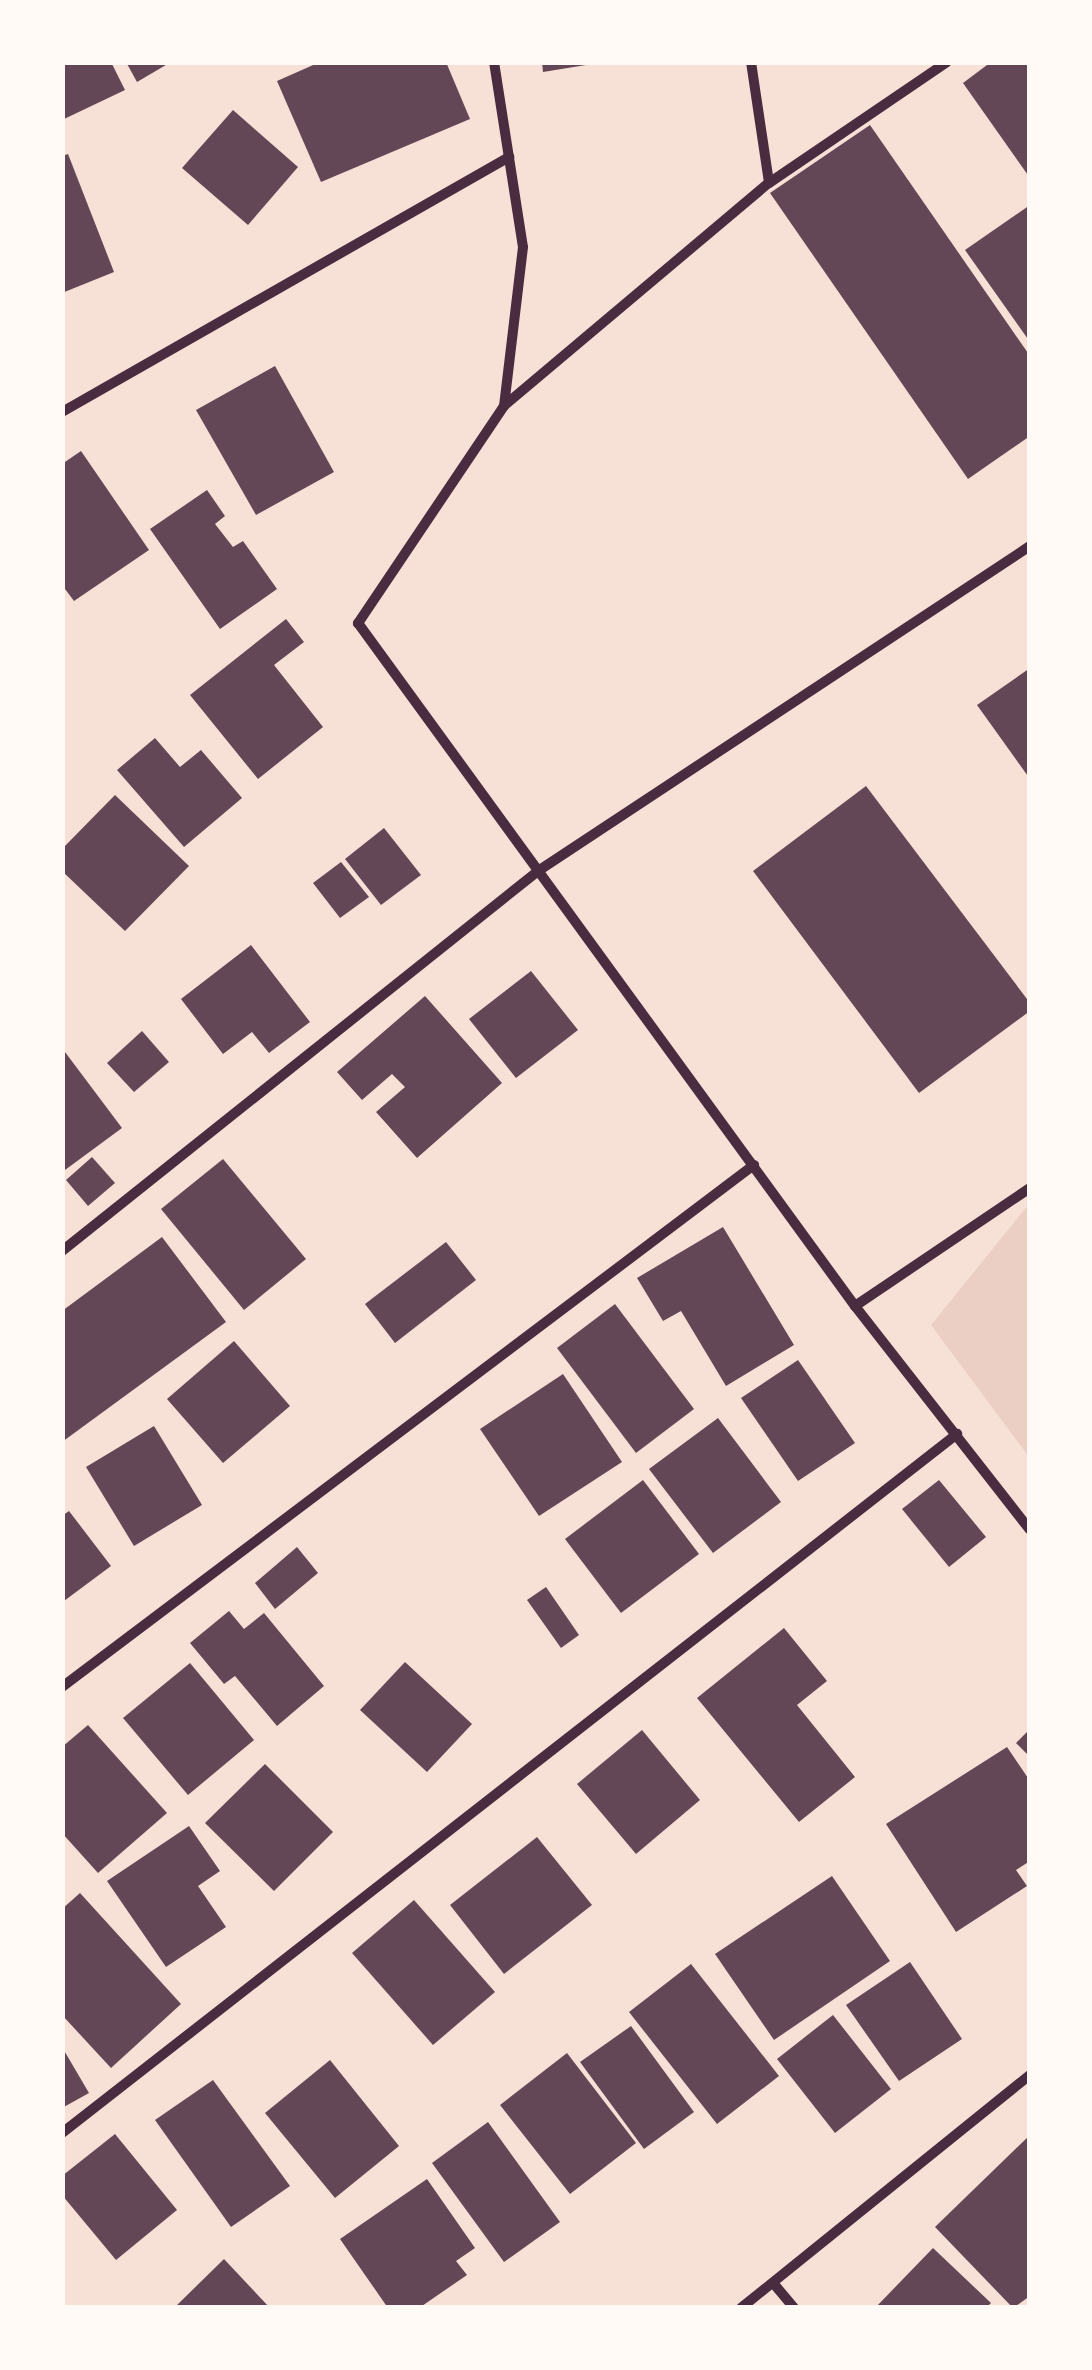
<!DOCTYPE html>
<style>
body{margin:0}
#map{position:relative;width:1092px;height:2370px;overflow:hidden;background:#f7e1d7;font-family:Barlow,sans-serif}
div>[style]{position:absolute}
.green>*{inset:0;background:#ebcfc5}
.building>*{inset:0;background:#644757}
.minor>*{height:10px;margin:-5px;padding:0 5px;transform-origin:5px;border-radius:5px;background:#4a2c40}
span{translate:-50% -50%;white-space:nowrap;text-align:center;line-height:1.15;-webkit-text-stroke:9px #fffaf5;paint-order:stroke}
.frame{position:absolute;inset:0;border:65px solid #fffaf5;pointer-events:none}
</style>
<div id="map">
<div class="green">
<i style="clip-path:polygon(1029px 1204px,1030px 1204px,1029px 1457px,931px 1325px)"></i>
</div>
<div class="building">
<i style="clip-path:polygon(62px 62px,111px 62px,125px 90px,62px 120px)"></i>
<i style="clip-path:polygon(126px 62px,171px 62px,137px 82px)"></i>
<i style="clip-path:polygon(320px 62px,446px 62px,470px 119px,321px 182px,277px 81px)"></i>
<i style="clip-path:polygon(542px 62px,586px 62px,586px 65px,543px 72px)"></i>
<i style="clip-path:polygon(991px 62px,1030px 62px,1030px 178px,963px 83px)"></i>
<i style="clip-path:polygon(233px 110px,298px 167px,248px 225px,182px 168px)"></i>
<i style="clip-path:polygon(870px 125px,1030px 356px,1030px 436px,968px 479px,770px 193px)"></i>
<i style="clip-path:polygon(68px 154px,114px 272px,62px 293px,62px 156px)"></i>
<i style="clip-path:polygon(1030px 205px,1030px 342px,965px 250px)"></i>
<i style="clip-path:polygon(275px 366px,334px 472px,256px 515px,196px 410px)"></i>
<i style="clip-path:polygon(81px 451px,149px 550px,74px 601px,62px 585px,62px 464px)"></i>
<i style="clip-path:polygon(207px 490px,225px 516px,215px 524px,233px 547px,243px 541px,277px 589px,220px 629px,150px 529px)"></i>
<i style="clip-path:polygon(286px 619px,304px 642px,274px 665px,323px 727px,258px 779px,190px 695px)"></i>
<i style="clip-path:polygon(1030px 668px,1030px 779px,977px 705px)"></i>
<i style="clip-path:polygon(155px 738px,180px 767px,201px 750px,242px 798px,184px 847px,117px 770px)"></i>
<i style="clip-path:polygon(866px 786px,1030px 1003px,1030px 1011px,919px 1093px,753px 871px)"></i>
<i style="clip-path:polygon(115px 795px,189px 866px,125px 931px,62px 871px,62px 849px)"></i>
<i style="clip-path:polygon(384px 828px,421px 875px,381px 905px,345px 859px)"></i>
<i style="clip-path:polygon(341px 862px,369px 897px,340px 918px,313px 883px)"></i>
<i style="clip-path:polygon(251px 945px,310px 1022px,269px 1053px,252px 1032px,223px 1054px,181px 999px)"></i>
<i style="clip-path:polygon(531px 971px,578px 1030px,516px 1078px,469px 1019px)"></i>
<i style="clip-path:polygon(425px 996px,502px 1083px,417px 1158px,376px 1112px,405px 1087px,392px 1074px,362px 1100px,337px 1072px)"></i>
<i style="clip-path:polygon(142px 1031px,169px 1062px,134px 1092px,107px 1063px)"></i>
<i style="clip-path:polygon(62px 1048px,122px 1128px,65px 1170px,62px 1167px)"></i>
<i style="clip-path:polygon(92px 1157px,115px 1183px,88px 1206px,66px 1180px)"></i>
<i style="clip-path:polygon(223px 1159px,306px 1259px,244px 1310px,161px 1209px)"></i>
<i style="clip-path:polygon(723px 1227px,794px 1345px,726px 1386px,681px 1311px,663px 1321px,637px 1278px)"></i>
<i style="clip-path:polygon(162px 1237px,226px 1322px,62px 1442px,62px 1311px)"></i>
<i style="clip-path:polygon(446px 1242px,476px 1280px,395px 1343px,365px 1304px)"></i>
<i style="clip-path:polygon(615px 1304px,694px 1409px,636px 1453px,557px 1348px)"></i>
<i style="clip-path:polygon(234px 1341px,290px 1406px,223px 1463px,167px 1399px)"></i>
<i style="clip-path:polygon(798px 1360px,855px 1443px,798px 1481px,741px 1398px)"></i>
<i style="clip-path:polygon(563px 1374px,622px 1462px,539px 1516px,480px 1429px)"></i>
<i style="clip-path:polygon(718px 1418px,781px 1502px,713px 1553px,649px 1469px)"></i>
<i style="clip-path:polygon(154px 1426px,202px 1505px,134px 1546px,86px 1467px)"></i>
<i style="clip-path:polygon(643px 1480px,699px 1554px,621px 1613px,565px 1539px)"></i>
<i style="clip-path:polygon(939px 1480px,986px 1537px,949px 1567px,902px 1509px)"></i>
<i style="clip-path:polygon(69px 1511px,111px 1566px,64px 1601px,62px 1516px)"></i>
<i style="clip-path:polygon(297px 1547px,318px 1573px,275px 1609px,255px 1583px)"></i>
<i style="clip-path:polygon(546px 1587px,579px 1635px,561px 1648px,527px 1600px)"></i>
<i style="clip-path:polygon(229px 1611px,244px 1629px,264px 1613px,324px 1686px,277px 1726px,235px 1676px,224px 1684px,190px 1643px)"></i>
<i style="clip-path:polygon(784px 1628px,827px 1681px,797px 1705px,855px 1777px,799px 1822px,697px 1698px)"></i>
<i style="clip-path:polygon(405px 1662px,472px 1724px,427px 1772px,360px 1710px)"></i>
<i style="clip-path:polygon(190px 1663px,254px 1740px,188px 1795px,123px 1718px)"></i>
<i style="clip-path:polygon(88px 1725px,167px 1813px,98px 1873px,62px 1833px,62px 1747px)"></i>
<i style="clip-path:polygon(1030px 1729px,1030px 1757px,1016px 1743px)"></i>
<i style="clip-path:polygon(642px 1730px,700px 1800px,636px 1854px,577px 1784px)"></i>
<i style="clip-path:polygon(1007px 1747px,1030px 1781px,1030px 1861px,1016px 1870px,1027px 1886px,956px 1932px,886px 1824px)"></i>
<i style="clip-path:polygon(265px 1764px,333px 1832px,274px 1891px,205px 1823px)"></i>
<i style="clip-path:polygon(189px 1826px,220px 1871px,198px 1886px,226px 1927px,166px 1967px,107px 1881px)"></i>
<i style="clip-path:polygon(537px 1837px,592px 1905px,504px 1974px,450px 1905px)"></i>
<i style="clip-path:polygon(832px 1876px,890px 1961px,774px 2040px,715px 1954px)"></i>
<i style="clip-path:polygon(80px 1893px,181px 2004px,111px 2068px,62px 2015px,62px 1909px)"></i>
<i style="clip-path:polygon(414px 1900px,495px 1992px,433px 2045px,352px 1953px)"></i>
<i style="clip-path:polygon(910px 1962px,962px 2039px,899px 2081px,846px 2005px)"></i>
<i style="clip-path:polygon(691px 1964px,779px 2076px,717px 2124px,629px 2012px)"></i>
<i style="clip-path:polygon(833px 2015px,891px 2089px,835px 2133px,777px 2059px)"></i>
<i style="clip-path:polygon(631px 2026px,694px 2112px,644px 2149px,580px 2062px)"></i>
<i style="clip-path:polygon(62px 2047px,89px 2093px,62px 2108px)"></i>
<i style="clip-path:polygon(567px 2053px,636px 2143px,570px 2194px,500px 2105px)"></i>
<i style="clip-path:polygon(330px 2060px,399px 2146px,335px 2198px,265px 2113px)"></i>
<i style="clip-path:polygon(213px 2080px,290px 2186px,231px 2227px,155px 2120px)"></i>
<i style="clip-path:polygon(488px 2122px,560px 2222px,504px 2262px,432px 2163px)"></i>
<i style="clip-path:polygon(115px 2134px,177px 2210px,116px 2260px,62px 2195px,62px 2176px)"></i>
<i style="clip-path:polygon(1030px 2135px,1030px 2296px,1013px 2308px,935px 2227px)"></i>
<i style="clip-path:polygon(427px 2179px,475px 2248px,456px 2261px,467px 2275px,419px 2308px,388px 2308px,340px 2239px)"></i>
<i style="clip-path:polygon(933px 2248px,991px 2303px,986px 2308px,875px 2308px)"></i>
<i style="clip-path:polygon(224px 2259px,270px 2308px,174px 2308px)"></i>
</div>
<div class="minor">
<i style="left:494px;top:62px;width:187px;rotate:81.1deg"></i>
<i style="left:523px;top:247px;width:160px;rotate:96.8deg"></i>
<i style="left:504px;top:406px;width:262px;rotate:123.9deg"></i>
<i style="left:358px;top:623px;width:845px;rotate:53.96deg"></i>
<i style="left:855px;top:1306px;width:284px;rotate:52deg"></i>
<i style="left:751px;top:62px;width:122px;rotate:81.5deg"></i>
<i style="left:505px;top:405px;width:345px;rotate:-40.1deg"></i>
<i style="left:769px;top:183px;width:215px;rotate:-34.2deg"></i>
<i style="left:62px;top:412px;width:515px;rotate:-29.7deg"></i>
<i style="left:62px;top:1251px;width:609px;rotate:-38.6deg"></i>
<i style="left:538px;top:871px;width:590px;rotate:-33.45deg"></i>
<i style="left:855px;top:1306px;width:211px;rotate:-34deg"></i>
<i style="left:62px;top:1687px;width:867px;rotate:-37.03deg"></i>
<i style="left:62px;top:2133px;width:1136px;rotate:-37.99deg"></i>
<i style="left:774px;top:2284px;width:31px;rotate:50deg"></i>
<i style="left:741px;top:2308px;width:371px;rotate:-38.9deg"></i>
</div>
<div class="frame"></div>
</div>
